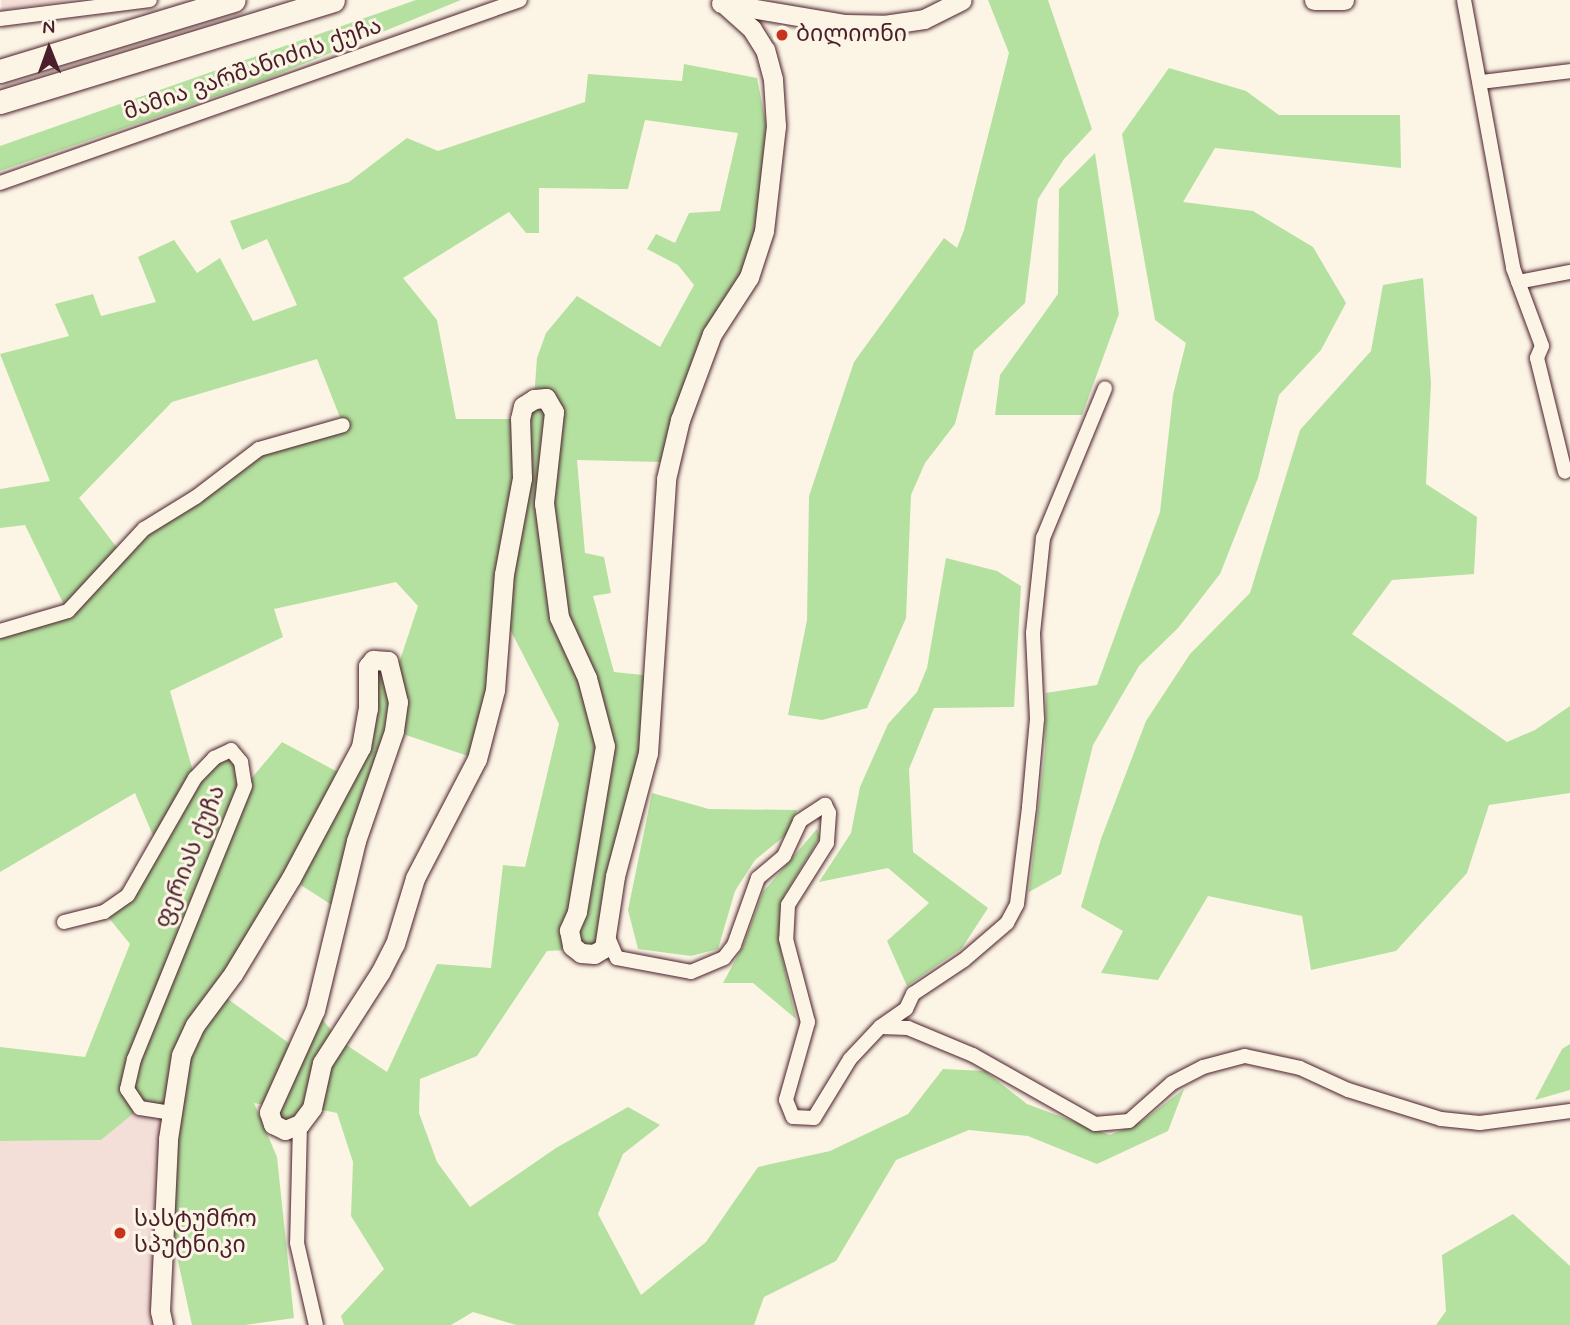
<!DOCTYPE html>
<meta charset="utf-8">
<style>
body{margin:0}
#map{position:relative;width:1570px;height:1325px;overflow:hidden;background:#fcf5e5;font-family:Mynerve,"Noto Sans Georgian",sans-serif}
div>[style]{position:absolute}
.built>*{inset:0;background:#f4ded8}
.green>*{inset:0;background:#b4e1a0}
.roads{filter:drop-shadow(0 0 2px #4a1f2b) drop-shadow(0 0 2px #4a1f2b)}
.street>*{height:14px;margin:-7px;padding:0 7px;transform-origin:7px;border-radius:7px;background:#fcf5e5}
.secondary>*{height:19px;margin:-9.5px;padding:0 9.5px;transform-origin:9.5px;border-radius:9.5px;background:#fcf5e5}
.primary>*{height:23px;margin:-11.5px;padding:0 11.5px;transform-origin:11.5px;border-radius:11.5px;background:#fcf5e5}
.dots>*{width:19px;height:19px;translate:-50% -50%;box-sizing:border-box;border:4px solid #fcf5e5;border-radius:50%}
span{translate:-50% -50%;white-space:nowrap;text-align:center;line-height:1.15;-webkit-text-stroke:6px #fcf5e5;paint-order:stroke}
.poi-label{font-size:23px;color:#4a1f2b}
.left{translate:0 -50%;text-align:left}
.street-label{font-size:23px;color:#4a1f2b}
.north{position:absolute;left:14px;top:14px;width:70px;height:70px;-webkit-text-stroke:5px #fcf5e5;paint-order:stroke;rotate:359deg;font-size:19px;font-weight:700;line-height:28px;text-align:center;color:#4a1f2b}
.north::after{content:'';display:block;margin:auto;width:24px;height:32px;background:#4a1f2b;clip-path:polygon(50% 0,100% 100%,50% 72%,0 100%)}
</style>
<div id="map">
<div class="built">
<i style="clip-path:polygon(1px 0,71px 0,2px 10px)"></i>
<i style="clip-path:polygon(140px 1108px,171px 1113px,163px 1325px,0 1325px,0 1141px,101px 1140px)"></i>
</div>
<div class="green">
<i style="clip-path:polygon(416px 0,461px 0,269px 78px,0 171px,0 146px)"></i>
<i style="clip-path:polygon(988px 0,1048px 0,1092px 129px,1064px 159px,1038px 199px,1025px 303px,974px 351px,955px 424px,925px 463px,911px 495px,906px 618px,867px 708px,822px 720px,788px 715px,807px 620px,809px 496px,854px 362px,944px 238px,957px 248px,964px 230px,1009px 53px)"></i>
<i style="clip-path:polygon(evenodd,684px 64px,757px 78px,767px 129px,758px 226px,744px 277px,661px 462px,577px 460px,585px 553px,604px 557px,611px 593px,593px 596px,614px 672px,652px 676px,651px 711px,604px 948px,547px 951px,477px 1056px,420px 1079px,419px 1113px,437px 1162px,470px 1207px,556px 1148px,628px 1107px,660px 1125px,623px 1154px,598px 1214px,641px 1295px,706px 1242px,758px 1167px,830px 1151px,908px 1114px,943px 1069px,985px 1071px,1027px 1104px,1110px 1135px,1141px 1122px,1184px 1089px,1168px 1131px,1097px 1164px,1028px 1136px,969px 1130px,896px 1160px,836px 1261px,764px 1297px,754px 1325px,516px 1325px,473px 1312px,451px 1325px,344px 1325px,341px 1316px,384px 1269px,351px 1216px,353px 1162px,337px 1113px,313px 1108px,285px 1130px,271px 1106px,254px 1103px,277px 1157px,294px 1318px,245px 1325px,192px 1325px,176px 1252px,163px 1250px,171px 1113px,139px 1109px,101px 1140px,0 1141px,0 1047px,85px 1057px,130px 944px,104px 912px,128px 895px,157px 845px,135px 793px,0 872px,0 631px,67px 611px,25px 525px,0 528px,0 489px,50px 481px,0 354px,69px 336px,55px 304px,93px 294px,101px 316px,156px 302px,138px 257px,174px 240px,197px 273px,220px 258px,253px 321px,297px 305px,267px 239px,242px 250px,230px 221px,349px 182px,407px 138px,438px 151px,585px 102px,588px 74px,682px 81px,684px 64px,645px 120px,738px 133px,720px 211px,689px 213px,675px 243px,656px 234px,647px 249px,678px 265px,694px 285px,660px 347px,577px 296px,546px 333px,537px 358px,534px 399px,520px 419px,456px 419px,437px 320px,403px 278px,509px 212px,526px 233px,539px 233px,539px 188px,628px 189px,645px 120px,684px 64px,317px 359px,343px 425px,259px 449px,121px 553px,79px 498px,172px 402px,317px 359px,684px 64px,396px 582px,418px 606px,395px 675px,373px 660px,345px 776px,282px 742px,245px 786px,231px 750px,195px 778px,170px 691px,283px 637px,274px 609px,396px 582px,684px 64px,501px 612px,559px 724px,525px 867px,503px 865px,491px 968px,437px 964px,387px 1072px,339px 1040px,315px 1010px,297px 1049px,218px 992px,290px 878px,341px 911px,394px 731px,477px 759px,501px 612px)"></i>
<i style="clip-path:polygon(1169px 68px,1246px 91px,1279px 115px,1400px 115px,1401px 168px,1215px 148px,1183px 202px,1253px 211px,1313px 247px,1346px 303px,1321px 350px,1279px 395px,1258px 478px,1220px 574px,1178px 628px,1139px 666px,1093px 745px,1061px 874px,1029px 892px,1045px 750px,1046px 693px,1097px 685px,1160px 512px,1173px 395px,1186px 343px,1155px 320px,1122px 134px)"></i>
<i style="clip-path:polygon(1095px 153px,1119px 314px,1082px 415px,995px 415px,1000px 375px,1058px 294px,1059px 189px)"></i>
<i style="clip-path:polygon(1423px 278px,1431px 383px,1426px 484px,1477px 517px,1474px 574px,1392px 580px,1352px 634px,1507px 742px,1535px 730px,1570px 706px,1570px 793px,1489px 805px,1467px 873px,1396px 951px,1311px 970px,1302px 916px,1208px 896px,1158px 980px,1101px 973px,1123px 931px,1081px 907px,1101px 839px,1146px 721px,1190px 654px,1250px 593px,1300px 430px,1371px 351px,1383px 285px)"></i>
<i style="clip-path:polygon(946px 558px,997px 571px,1021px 586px,1014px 707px,934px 708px,909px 769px,913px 852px,988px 908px,962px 948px,907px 986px,887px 941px,929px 903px,888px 868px,819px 882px,851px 833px,860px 787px,888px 724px,917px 692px,927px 668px)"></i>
<i style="clip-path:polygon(652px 793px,709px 809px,797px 810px,787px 834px,755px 860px,735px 891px,718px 949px,691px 956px,638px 949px,628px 910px)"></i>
<i style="clip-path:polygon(817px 829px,820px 837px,784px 896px,781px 952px,796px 1019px,753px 983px,723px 983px,743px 946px,763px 892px)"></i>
<i style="clip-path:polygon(1570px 1044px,1570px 1090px,1535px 1100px,1562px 1049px)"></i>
<i style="clip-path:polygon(1513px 1214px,1570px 1266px,1570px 1325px,1436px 1325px,1446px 1311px,1442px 1255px)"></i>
</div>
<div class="roads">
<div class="street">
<i style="left:1464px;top:0;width:272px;rotate:79.6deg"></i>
<i style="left:1513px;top:268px;width:83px;rotate:69.6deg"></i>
<i style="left:1542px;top:346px;width:13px;rotate:113deg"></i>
<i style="left:1537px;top:358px;width:117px;rotate:76.2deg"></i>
<i style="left:0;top:19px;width:151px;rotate:-7.2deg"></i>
<i style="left:1481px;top:82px;width:90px;rotate:-7deg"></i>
<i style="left:0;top:183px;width:551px;rotate:-19.39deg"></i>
<i style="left:1518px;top:282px;width:53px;rotate:-10.9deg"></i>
<i style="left:0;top:631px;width:71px;rotate:-16.4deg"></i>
<i style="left:68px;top:611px;width:112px;rotate:-47.2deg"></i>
<i style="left:144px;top:529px;width:61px;rotate:-31.6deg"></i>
<i style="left:196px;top:497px;width:79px;rotate:-37.3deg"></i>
<i style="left:259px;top:449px;width:87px;rotate:-15.9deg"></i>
<i style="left:64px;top:922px;width:41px;rotate:-14deg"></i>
<i style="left:104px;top:912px;width:29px;rotate:-35deg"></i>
<i style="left:128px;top:895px;width:135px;rotate:-60.2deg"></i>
<i style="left:195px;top:778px;width:28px;rotate:-46deg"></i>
<i style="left:214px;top:758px;width:19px;rotate:-25deg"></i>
<i style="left:231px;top:750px;width:16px;rotate:50deg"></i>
<i style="left:241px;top:762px;width:24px;rotate:81deg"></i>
<i style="left:245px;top:786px;width:295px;rotate:112.1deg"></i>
<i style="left:134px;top:1059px;width:31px;rotate:103deg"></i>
<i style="left:127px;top:1089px;width:23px;rotate:56deg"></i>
<i style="left:140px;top:1108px;width:31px;rotate:9deg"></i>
<i style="left:607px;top:935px;width:25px;rotate:67deg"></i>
<i style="left:617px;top:958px;width:75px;rotate:10.7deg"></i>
<i style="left:691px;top:972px;width:36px;rotate:-23deg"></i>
<i style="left:724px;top:958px;width:16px;rotate:-52deg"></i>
<i style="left:734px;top:945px;width:71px;rotate:-70.3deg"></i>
<i style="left:758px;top:878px;width:34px;rotate:-40deg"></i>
<i style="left:784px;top:856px;width:38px;rotate:-65deg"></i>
<i style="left:800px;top:821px;width:30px;rotate:-33deg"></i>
<i style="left:825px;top:805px;width:9px;rotate:63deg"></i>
<i style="left:829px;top:813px;width:30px;rotate:94deg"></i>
<i style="left:827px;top:843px;width:73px;rotate:122.2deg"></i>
<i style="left:788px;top:905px;width:34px;rotate:93deg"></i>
<i style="left:786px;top:939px;width:86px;rotate:75.2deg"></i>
<i style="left:808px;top:1022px;width:81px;rotate:105.8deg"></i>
<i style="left:786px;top:1100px;width:18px;rotate:68deg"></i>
<i style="left:793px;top:1117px;width:21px;rotate:3deg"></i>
<i style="left:814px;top:1118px;width:69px;rotate:-58.6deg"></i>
<i style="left:850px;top:1059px;width:44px;rotate:-46.8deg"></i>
<i style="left:880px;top:1027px;width:32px;rotate:-35deg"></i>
<i style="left:906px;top:1009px;width:17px;rotate:-65deg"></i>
<i style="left:913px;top:994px;width:61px;rotate:-33.7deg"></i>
<i style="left:964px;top:960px;width:57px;rotate:-40.7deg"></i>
<i style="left:1007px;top:923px;width:21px;rotate:-62deg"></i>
<i style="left:1017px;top:904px;width:98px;rotate:-82.9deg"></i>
<i style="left:1029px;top:807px;width:88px;rotate:-84.8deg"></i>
<i style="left:1037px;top:719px;width:86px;rotate:-92.7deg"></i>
<i style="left:1033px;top:633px;width:96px;rotate:-84deg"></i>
<i style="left:1043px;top:538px;width:162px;rotate:-67.5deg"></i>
<i style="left:881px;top:1027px;width:27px;rotate:2deg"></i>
<i style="left:908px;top:1028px;width:70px;rotate:22.6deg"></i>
<i style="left:973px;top:1055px;width:140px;rotate:29.5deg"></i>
<i style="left:1095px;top:1124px;width:34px;rotate:-5deg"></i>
<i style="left:1129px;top:1121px;width:57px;rotate:-41.5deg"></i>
<i style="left:1172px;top:1083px;width:35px;rotate:-27deg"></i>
<i style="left:1203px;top:1067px;width:43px;rotate:-14.7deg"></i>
<i style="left:1245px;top:1056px;width:56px;rotate:12.3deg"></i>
<i style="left:1300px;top:1068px;width:53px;rotate:24.6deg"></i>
<i style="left:1348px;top:1090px;width:97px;rotate:17.3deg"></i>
<i style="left:1441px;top:1119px;width:39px;rotate:6deg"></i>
<i style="left:1480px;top:1123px;width:91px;rotate:-7.6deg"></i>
<i style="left:300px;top:1124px;width:119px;rotate:91.4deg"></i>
<i style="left:297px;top:1243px;width:84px;rotate:77deg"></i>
</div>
<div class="secondary">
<i style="left:1314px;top:0;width:30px"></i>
<i style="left:721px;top:3px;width:126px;rotate:9.6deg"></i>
<i style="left:845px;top:24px;width:39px;rotate:1deg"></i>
<i style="left:884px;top:25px;width:40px;rotate:-8.5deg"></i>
<i style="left:924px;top:19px;width:42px;rotate:-26.6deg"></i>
<i style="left:163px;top:1325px;width:14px;rotate:-102deg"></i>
<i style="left:160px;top:1311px;width:172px;rotate:-87.3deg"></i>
<i style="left:168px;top:1139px;width:85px;rotate:-81.2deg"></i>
<i style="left:181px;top:1055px;width:33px;rotate:-65deg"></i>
<i style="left:195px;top:1025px;width:64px;rotate:-53.3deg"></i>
<i style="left:233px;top:974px;width:112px;rotate:-58.9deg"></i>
<i style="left:291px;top:878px;width:149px;rotate:-61.9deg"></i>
<i style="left:361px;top:747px;width:39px;rotate:-80deg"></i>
<i style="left:368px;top:709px;width:43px;rotate:-90deg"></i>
<i style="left:368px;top:666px;width:8px;rotate:-50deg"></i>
<i style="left:373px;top:660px;width:15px;rotate:4deg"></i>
<i style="left:388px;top:661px;width:42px;rotate:76.3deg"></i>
<i style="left:398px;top:702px;width:29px;rotate:98deg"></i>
<i style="left:394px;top:731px;width:116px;rotate:109.1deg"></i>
<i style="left:356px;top:841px;width:174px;rotate:103.6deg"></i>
<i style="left:315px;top:1010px;width:112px;rotate:114.3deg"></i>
<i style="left:269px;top:1112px;width:13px;rotate:72deg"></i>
<i style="left:273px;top:1124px;width:13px;rotate:27deg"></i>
<i style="left:285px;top:1130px;width:16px;rotate:-22deg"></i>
<i style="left:300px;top:1124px;width:20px;rotate:-53deg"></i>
<i style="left:312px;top:1108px;width:46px;rotate:-77.5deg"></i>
<i style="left:322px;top:1063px;width:109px;rotate:-57.3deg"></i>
<i style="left:381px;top:971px;width:30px;rotate:-63deg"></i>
<i style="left:395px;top:944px;width:69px;rotate:-73.1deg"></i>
<i style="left:415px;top:878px;width:134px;rotate:-62.5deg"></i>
<i style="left:477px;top:759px;width:71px;rotate:-75.4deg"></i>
<i style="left:495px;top:690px;width:116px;rotate:-85.6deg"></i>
<i style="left:504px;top:574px;width:98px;rotate:-79.4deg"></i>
<i style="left:522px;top:478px;width:59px;rotate:-91.9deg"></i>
<i style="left:520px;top:419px;width:13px;rotate:-77deg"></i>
<i style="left:523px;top:406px;width:13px;rotate:-32deg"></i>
<i style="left:534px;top:399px;width:12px;rotate:-5deg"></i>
<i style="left:546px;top:398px;width:16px;rotate:60deg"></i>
<i style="left:554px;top:412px;width:92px;rotate:96.3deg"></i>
<i style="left:544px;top:503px;width:115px;rotate:82.5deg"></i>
<i style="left:559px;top:617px;width:67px;rotate:65.3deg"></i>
<i style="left:587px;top:678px;width:70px;rotate:75.2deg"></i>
<i style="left:605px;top:746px;width:168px;rotate:99.6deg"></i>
<i style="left:577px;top:912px;width:20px;rotate:114deg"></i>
<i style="left:569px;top:930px;width:16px;rotate:79deg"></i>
<i style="left:572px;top:946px;width:11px;rotate:38deg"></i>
<i style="left:581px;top:953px;width:13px;rotate:4deg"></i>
<i style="left:594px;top:954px;width:12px;rotate:-31deg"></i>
<i style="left:604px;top:948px;width:73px;rotate:-81.3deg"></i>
<i style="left:615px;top:876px;width:127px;rotate:-75deg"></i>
<i style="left:648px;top:753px;width:275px;rotate:-86.2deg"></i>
<i style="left:666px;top:479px;width:61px;rotate:-76.7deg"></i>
<i style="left:680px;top:420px;width:92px;rotate:-69.6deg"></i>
<i style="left:712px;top:334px;width:68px;rotate:-57deg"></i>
<i style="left:749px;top:277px;width:48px;rotate:-71.9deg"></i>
<i style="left:764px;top:231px;width:106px;rotate:-83.5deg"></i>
<i style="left:776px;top:126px;width:47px;rotate:-93.7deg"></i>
<i style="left:773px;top:79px;width:30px;rotate:-105deg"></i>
<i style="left:765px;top:50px;width:25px;rotate:-122deg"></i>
<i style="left:752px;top:29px;width:39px;rotate:-138deg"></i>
</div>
<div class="primary">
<i style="left:0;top:71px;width:244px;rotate:-16.9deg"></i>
<i style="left:0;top:102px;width:348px;rotate:-17deg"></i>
</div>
</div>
<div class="dots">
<i style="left:782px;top:35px;background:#c8321e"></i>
<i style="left:120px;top:1233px;background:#c8321e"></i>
</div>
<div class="poi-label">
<span class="left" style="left:796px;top:35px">ბილიონი</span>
<span class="left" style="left:134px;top:1233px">სასტუმრო<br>სპუტნიკი</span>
</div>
<div class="street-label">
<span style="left:253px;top:70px;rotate:-19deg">მამია ვარშანიძის ქუჩა</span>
<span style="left:191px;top:857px;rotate:-68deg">ფერიას ქუჩა</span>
</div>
<div class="north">N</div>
</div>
